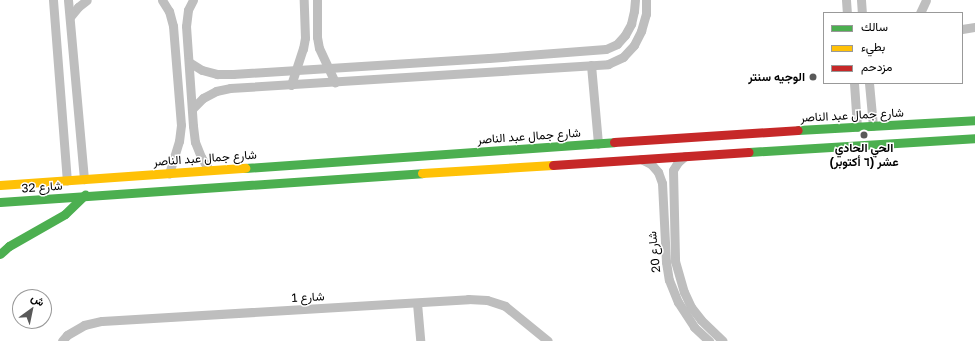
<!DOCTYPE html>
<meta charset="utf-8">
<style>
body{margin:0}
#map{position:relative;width:975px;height:341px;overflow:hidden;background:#fff;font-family:"Golos Text",Vazirmatn,sans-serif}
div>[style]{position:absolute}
.street>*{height:9px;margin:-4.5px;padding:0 4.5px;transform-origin:4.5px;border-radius:4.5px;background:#bebebe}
.fast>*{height:9px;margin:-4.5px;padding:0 4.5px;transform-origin:4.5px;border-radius:4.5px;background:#4caf50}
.slow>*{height:9px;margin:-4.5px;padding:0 4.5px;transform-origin:4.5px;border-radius:4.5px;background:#ffc107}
.jam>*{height:9px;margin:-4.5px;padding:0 4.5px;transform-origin:4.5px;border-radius:4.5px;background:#c62828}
.dots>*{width:11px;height:11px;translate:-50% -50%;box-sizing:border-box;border:2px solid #fff;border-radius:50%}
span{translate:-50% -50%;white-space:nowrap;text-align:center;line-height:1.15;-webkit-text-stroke:3px #fff;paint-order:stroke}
.poi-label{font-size:12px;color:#000;font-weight:700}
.right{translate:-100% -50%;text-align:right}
.street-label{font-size:12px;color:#000}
.legend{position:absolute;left:823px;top:12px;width:140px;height:72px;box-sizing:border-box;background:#fff;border:1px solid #999;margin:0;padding:5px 7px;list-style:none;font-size:12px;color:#000}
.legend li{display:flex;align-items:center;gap:8px;height:20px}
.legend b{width:20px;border:1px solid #999}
.north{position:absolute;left:12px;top:289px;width:40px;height:40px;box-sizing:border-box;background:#fff;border:1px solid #999;border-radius:50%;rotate:33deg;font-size:11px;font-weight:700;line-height:16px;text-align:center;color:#000}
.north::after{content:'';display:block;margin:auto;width:14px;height:18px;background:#595959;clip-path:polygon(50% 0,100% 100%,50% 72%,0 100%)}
</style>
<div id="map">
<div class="street">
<i style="left:53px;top:0;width:181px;rotate:85.6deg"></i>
<i style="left:68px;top:0;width:180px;rotate:84.9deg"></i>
<i style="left:162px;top:0;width:13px;rotate:58deg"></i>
<i style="left:169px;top:11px;width:16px;rotate:75deg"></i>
<i style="left:173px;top:26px;width:99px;rotate:85.4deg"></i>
<i style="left:181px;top:125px;width:16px;rotate:97deg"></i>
<i style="left:179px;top:141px;width:34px;rotate:107deg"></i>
<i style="left:193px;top:0;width:11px;rotate:117deg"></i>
<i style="left:188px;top:10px;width:16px;rotate:97deg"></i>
<i style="left:186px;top:26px;width:100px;rotate:86deg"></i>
<i style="left:193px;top:126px;width:16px;rotate:83deg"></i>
<i style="left:195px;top:142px;width:16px;rotate:68deg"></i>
<i style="left:201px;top:157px;width:15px;rotate:58deg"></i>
<i style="left:317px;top:0;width:37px;rotate:90deg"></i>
<i style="left:317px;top:37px;width:11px;rotate:80deg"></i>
<i style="left:319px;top:48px;width:38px;rotate:65deg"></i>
<i style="left:846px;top:0;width:13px;rotate:86deg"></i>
<i style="left:861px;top:0;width:13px;rotate:86deg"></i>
<i style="left:920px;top:13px;width:14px;rotate:-65deg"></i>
<i style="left:70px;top:17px;width:13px;rotate:-51deg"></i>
<i style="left:78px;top:7px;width:11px;rotate:-38deg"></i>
<i style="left:962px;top:29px;width:13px;rotate:-9deg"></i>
<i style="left:189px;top:62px;width:15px;rotate:32deg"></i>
<i style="left:202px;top:70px;width:16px;rotate:15deg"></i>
<i style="left:217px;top:74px;width:16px"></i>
<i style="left:233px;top:74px;width:256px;rotate:-3.6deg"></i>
<i style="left:489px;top:58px;width:117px;rotate:-4.4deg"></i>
<i style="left:606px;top:49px;width:12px;rotate:-24deg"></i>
<i style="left:617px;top:44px;width:12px;rotate:-48deg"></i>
<i style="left:625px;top:35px;width:13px;rotate:-61deg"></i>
<i style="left:631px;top:24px;width:13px;rotate:-77deg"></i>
<i style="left:634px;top:11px;width:11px;rotate:-85deg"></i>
<i style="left:591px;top:65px;width:79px;rotate:84.9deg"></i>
<i style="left:854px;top:83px;width:44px;rotate:86.1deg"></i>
<i style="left:869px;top:83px;width:43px;rotate:84.7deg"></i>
<i style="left:291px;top:85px;width:38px;rotate:-72deg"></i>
<i style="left:303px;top:49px;width:11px;rotate:-80deg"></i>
<i style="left:305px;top:38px;width:38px;rotate:-92deg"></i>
<i style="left:192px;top:109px;width:16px;rotate:-45deg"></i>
<i style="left:203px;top:98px;width:15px;rotate:-28deg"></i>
<i style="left:216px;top:91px;width:14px;rotate:-12deg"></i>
<i style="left:230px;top:88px;width:379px;rotate:-3.6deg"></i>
<i style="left:608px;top:64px;width:17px;rotate:-25deg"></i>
<i style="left:623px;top:57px;width:16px;rotate:-47deg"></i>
<i style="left:634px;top:45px;width:16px;rotate:-63deg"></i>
<i style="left:641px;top:31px;width:18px;rotate:-74deg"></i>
<i style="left:646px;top:14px;width:14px;rotate:-90deg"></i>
<i style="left:685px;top:156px;width:9px;rotate:139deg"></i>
<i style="left:678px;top:162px;width:9px;rotate:122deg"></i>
<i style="left:673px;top:170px;width:91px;rotate:88.7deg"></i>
<i style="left:675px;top:261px;width:32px;rotate:74deg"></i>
<i style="left:684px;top:292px;width:17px;rotate:65deg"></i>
<i style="left:691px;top:307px;width:16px;rotate:52deg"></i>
<i style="left:701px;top:320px;width:30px;rotate:44deg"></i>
<i style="left:641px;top:159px;width:11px;rotate:27deg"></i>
<i style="left:651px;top:164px;width:11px;rotate:49deg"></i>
<i style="left:658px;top:172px;width:12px;rotate:70deg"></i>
<i style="left:662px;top:183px;width:79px;rotate:87.1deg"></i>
<i style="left:666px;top:262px;width:18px;rotate:81deg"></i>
<i style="left:669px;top:280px;width:24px;rotate:68deg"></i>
<i style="left:678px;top:302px;width:30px;rotate:57deg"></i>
<i style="left:694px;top:327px;width:21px;rotate:43deg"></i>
<i style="left:417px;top:303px;width:38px;rotate:85deg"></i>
<i style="left:62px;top:341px;width:8px;rotate:-50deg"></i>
<i style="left:67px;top:335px;width:20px;rotate:-30deg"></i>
<i style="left:84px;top:325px;width:18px;rotate:-13deg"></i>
<i style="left:102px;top:321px;width:367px;rotate:-3.4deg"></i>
<i style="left:468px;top:299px;width:19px;rotate:3deg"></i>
<i style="left:487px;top:300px;width:19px;rotate:18deg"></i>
<i style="left:505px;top:306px;width:55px;rotate:39.1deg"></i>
</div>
<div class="fast">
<i style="left:798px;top:130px;width:177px;rotate:-3.2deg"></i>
<i style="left:749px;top:152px;width:226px;rotate:-3.5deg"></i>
<i style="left:245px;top:168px;width:370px;rotate:-4deg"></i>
<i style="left:0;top:202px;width:423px;rotate:-3.9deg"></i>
<i style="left:0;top:254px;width:12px;rotate:-42deg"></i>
<i style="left:9px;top:246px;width:64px;rotate:-29.7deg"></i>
<i style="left:65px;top:214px;width:28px;rotate:-44deg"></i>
</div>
<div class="slow">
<i style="left:422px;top:173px;width:131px;rotate:-3.5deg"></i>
<i style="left:0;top:185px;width:246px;rotate:-4deg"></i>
</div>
<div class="jam">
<i style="left:614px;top:142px;width:184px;rotate:-3.7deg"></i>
<i style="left:553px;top:165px;width:196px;rotate:-3.8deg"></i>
</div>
<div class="dots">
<i style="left:813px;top:77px;background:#595959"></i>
<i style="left:864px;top:135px;background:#595959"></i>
</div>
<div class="poi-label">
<span class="right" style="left:805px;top:77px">الوجيه سنتر</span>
<span style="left:864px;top:155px">الحي الحادي<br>عشر (٦ أكتوبر)</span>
</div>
<div class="street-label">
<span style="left:852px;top:115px;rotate:-3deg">شارع جمال عبد الناصر</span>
<span style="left:529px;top:136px;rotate:-4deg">شارع جمال عبد الناصر</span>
<span style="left:205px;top:158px;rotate:-4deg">شارع جمال عبد الناصر</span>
<span style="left:42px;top:187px;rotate:-4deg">شارع 32</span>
<span style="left:654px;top:252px;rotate:-96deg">شارع 20</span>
<span style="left:308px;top:297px;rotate:-3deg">شارع 1</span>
</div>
<ul class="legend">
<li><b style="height:5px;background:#4caf50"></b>سالك</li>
<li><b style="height:5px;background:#ffc107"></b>بطيء</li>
<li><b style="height:5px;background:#c62828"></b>مزدحم</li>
</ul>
<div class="north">ش</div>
</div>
